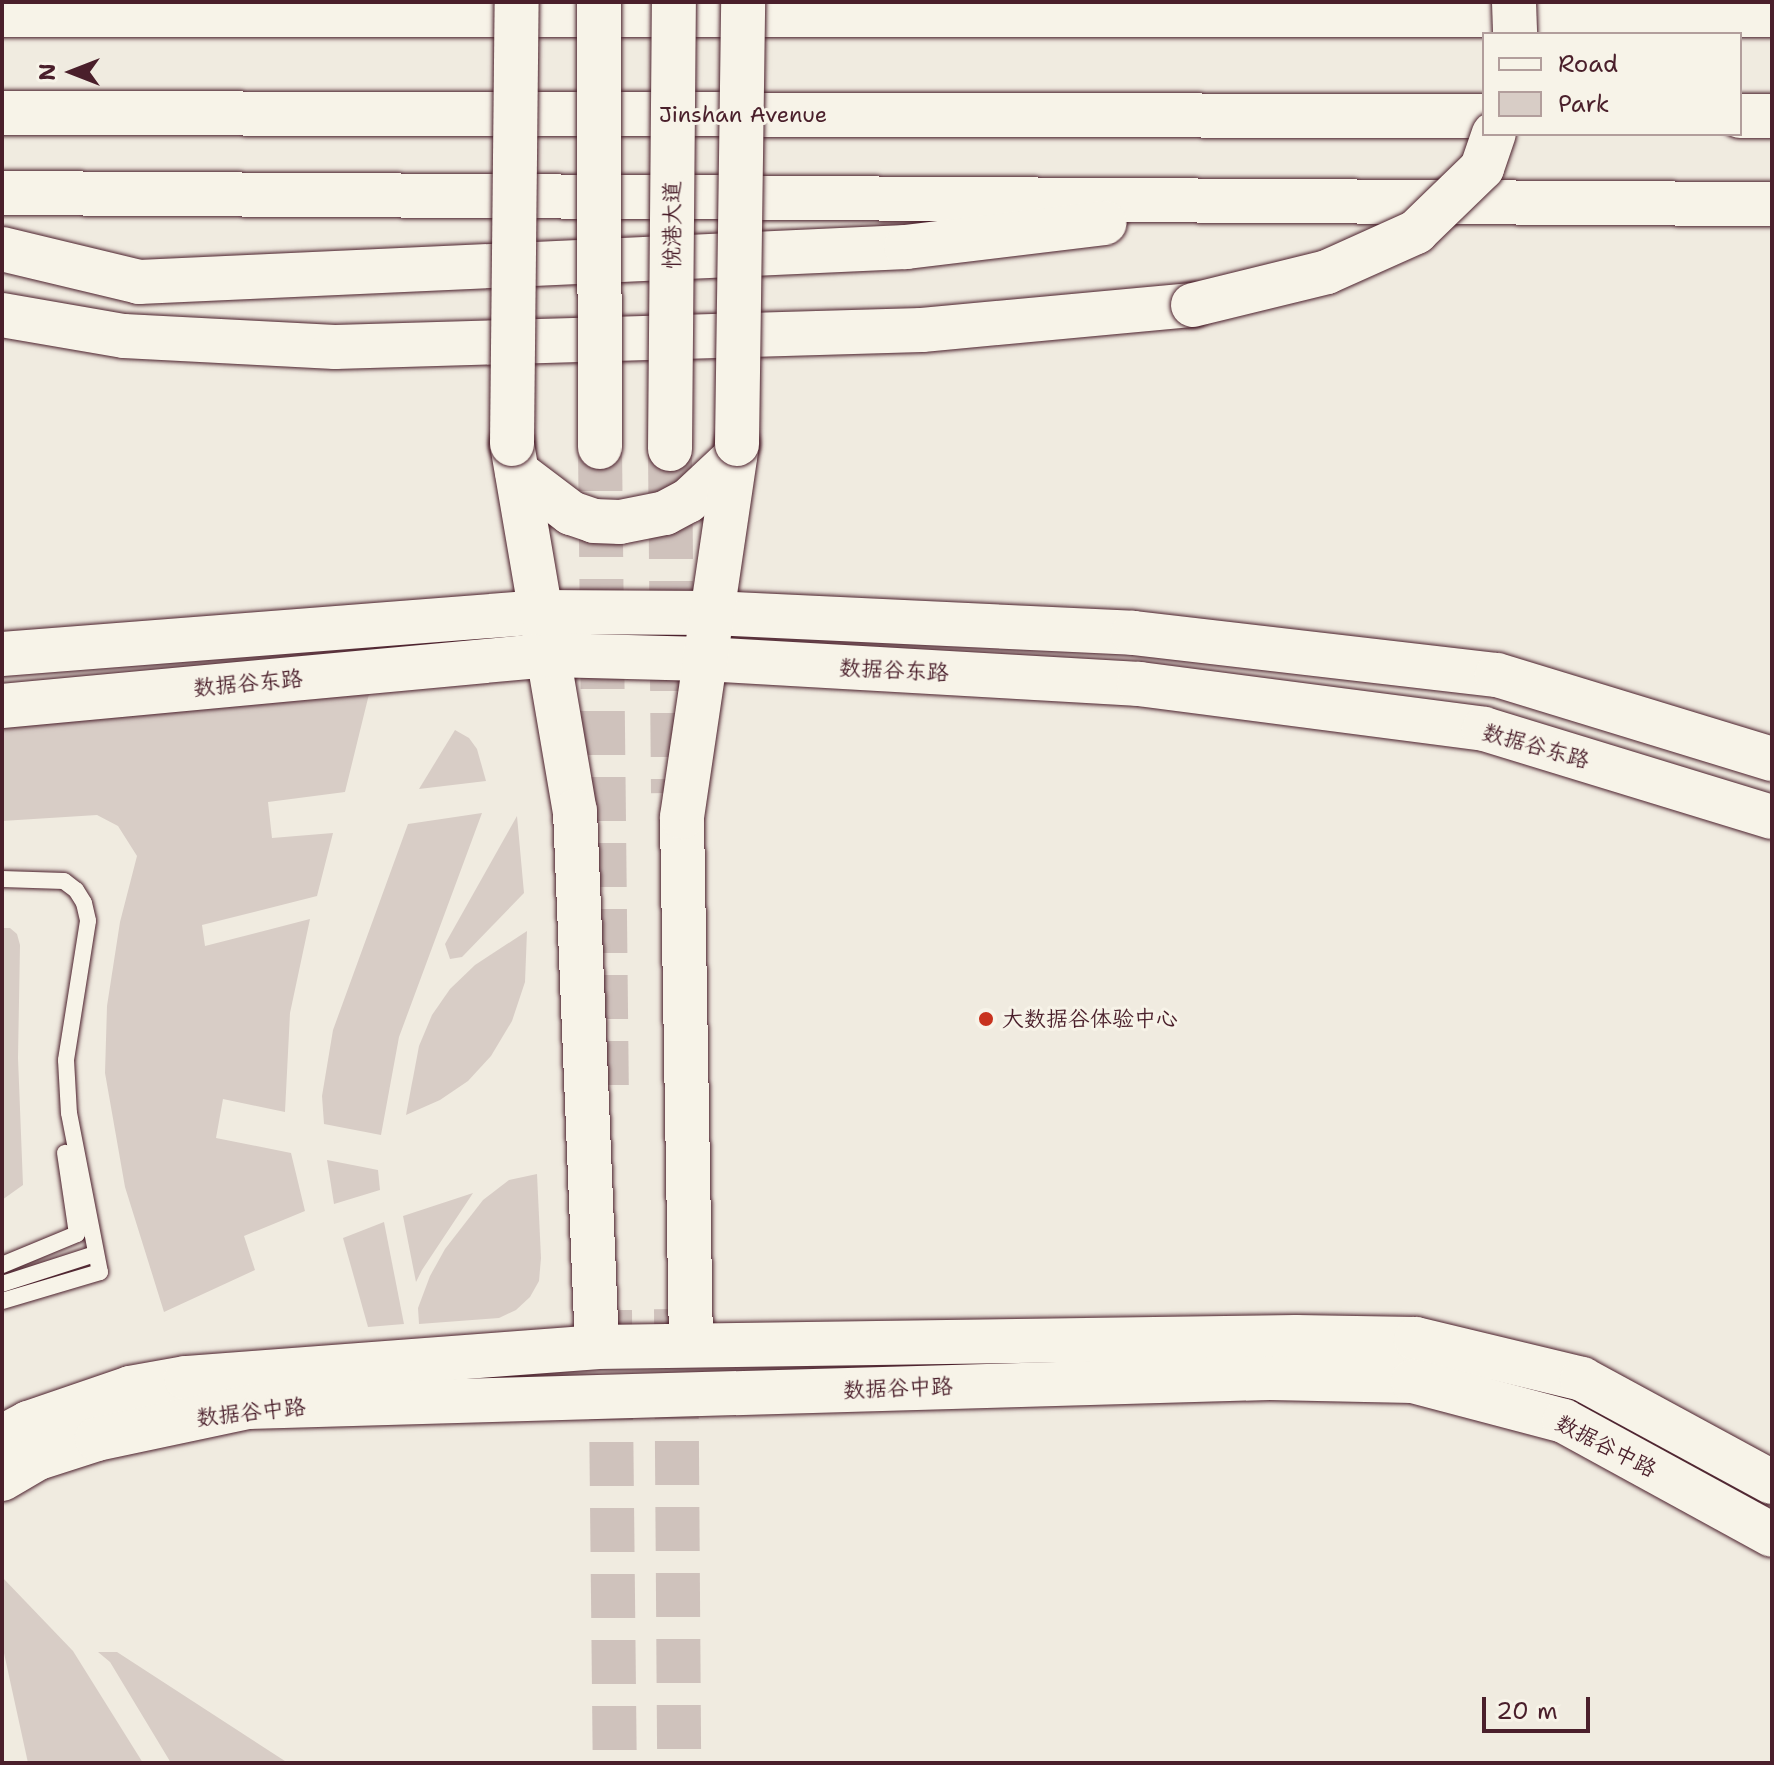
<!DOCTYPE html>
<meta charset="utf-8">
<style>
body{margin:0}
#map{position:relative;width:1774px;height:1765px;overflow:hidden;background:#f0ebe0;font-family:"Shantell Sans","LXGW WenKai TC",sans-serif}
div>[style]{position:absolute}
.green>*{inset:0;background:#d8cdc6}
.primary-tunnel>*{height:44px;margin-top:-22px;transform-origin:0;background:repeating-linear-gradient(90deg,#cfc2bc 0 44px,transparent 0 66px)}
.roads{filter:drop-shadow(0 0 2px #4a1f2b) drop-shadow(0 0 2px #4a1f2b)}
.lane>*{height:16px;margin:-8px;padding:0 8px;transform-origin:8px;border-radius:8px;background:#f7f3e8}
.secondary>*{height:44px;margin:-22px;padding:0 22px;transform-origin:22px;border-radius:22px;background:#f7f3e8}
.highway>*{height:44px;margin:-22px;padding:0 22px;transform-origin:22px;border-radius:22px;background:#f7f3e8}
.bridges{filter:drop-shadow(0 0 2px #4a1f2b) drop-shadow(0 0 2px #4a1f2b)}
.secondary-bridge>*{height:44px;margin:-22px;padding:0 22px;transform-origin:22px;border-radius:22px;background:#f7f3e8}
.primary-bridge>*{height:44px;margin:-22px;padding:0 22px;transform-origin:22px;border-radius:22px;background:#f7f3e8}
.dots>*{width:22px;height:22px;translate:-50% -50%;box-sizing:border-box;border:4px solid #f7f3e8;border-radius:50%}
span{translate:-50% -50%;white-space:nowrap;text-align:center;line-height:1.15;-webkit-text-stroke:6px #f7f3e8;paint-order:stroke}
.street-label{font-size:22px;color:#4a1f2b}
.poi-label{font-size:22px;color:#4a1f2b}
.left{translate:0 -50%;text-align:left}
.frame{position:absolute;inset:0;border:4px solid #4a1f2b;pointer-events:none}
.legend{position:absolute;left:1482px;top:32px;width:260px;height:104px;box-sizing:border-box;background:#f7f3e8;border:2px solid #b29e9c;margin:0;padding:10px 14px;list-style:none;font-size:24px;color:#4a1f2b}
.legend li{display:flex;align-items:center;gap:16px;height:40px}
.legend b{width:40px;border:2px solid #b29e9c}
.north{position:absolute;left:32px;top:32px;width:80px;height:80px;-webkit-text-stroke:6px #f7f3e8;paint-order:stroke;rotate:270deg;font-size:22px;font-weight:700;line-height:32px;text-align:center;color:#4a1f2b}
.north::after{content:'';display:block;margin:auto;width:28px;height:36px;background:#4a1f2b;clip-path:polygon(50% 0,100% 100%,50% 72%,0 100%)}
.scale{position:absolute;left:1482px;top:1697px;width:108px;height:36px;box-sizing:border-box;border:4px solid #4a1f2b;border-top:0;padding-left:10px;font-size:24px;line-height:28px;white-space:nowrap;color:#4a1f2b;-webkit-text-stroke:6px #f7f3e8;paint-order:stroke}
</style>
<div id="map">
<div class="green">
<i style="clip-path:polygon(371px 686px,345px 792px,268px 802px,272px 838px,333px 833px,317px 896px,202px 925px,205px 946px,310px 919px,290px 1013px,285px 1112px,223px 1099px,216px 1138px,291px 1153px,305px 1211px,244px 1236px,255px 1270px,164px 1312px,125px 1187px,105px 1073px,107px 1006px,120px 922px,137px 856px,118px 826px,97px 815px,2px 821px,2px 716px)"></i>
<i style="clip-path:polygon(455px 730px,469px 738px,477px 749px,486px 781px,419px 789px)"></i>
<i style="clip-path:polygon(482px 813px,399px 1037px,381px 1135px,324px 1124px,322px 1096px,333px 1030px,408px 824px)"></i>
<i style="clip-path:polygon(517px 816px,524px 893px,462px 957px,450px 959px,445px 944px)"></i>
<i style="clip-path:polygon(2px 928px,10px 928px,17px 934px,20px 945px,18px 1058px,23px 1185px,2px 1200px)"></i>
<i style="clip-path:polygon(527px 931px,525px 982px,512px 1021px,491px 1056px,468px 1081px,440px 1100px,406px 1115px,419px 1046px,432px 1015px,450px 989px,475px 965px)"></i>
<i style="clip-path:polygon(327px 1160px,378px 1170px,380px 1190px,334px 1204px)"></i>
<i style="clip-path:polygon(537px 1174px,541px 1258px,539px 1281px,530px 1297px,516px 1310px,499px 1318px,419px 1324px,418px 1308px,430px 1276px,445px 1249px,483px 1200px,509px 1180px)"></i>
<i style="clip-path:polygon(473px 1193px,422px 1270px,416px 1282px,403px 1216px)"></i>
<i style="clip-path:polygon(384px 1222px,404px 1324px,368px 1327px,343px 1238px)"></i>
<i style="clip-path:polygon(2px 1577px,73px 1651px,143px 1763px,28px 1763px,2px 1644px)"></i>
<i style="clip-path:polygon(98px 1652px,117px 1652px,288px 1763px,171px 1763px,110px 1662px)"></i>
</div>
<div class="primary-tunnel">
<i style="left:600px;top:447px;width:658px;rotate:89.39deg"></i>
<i style="left:670px;top:449px;width:344px;rotate:89.5deg"></i>
<i style="left:676px;top:1309px;width:454px;rotate:89.6deg"></i>
<i style="left:610px;top:1310px;width:453px;rotate:89.4deg"></i>
</div>
<div class="roads">
<div class="lane">
<i style="left:2px;top:879px;width:62px;rotate:1.8deg"></i>
<i style="left:64px;top:881px;width:15px;rotate:37deg"></i>
<i style="left:76px;top:890px;width:15px;rotate:58deg"></i>
<i style="left:84px;top:903px;width:18px;rotate:77deg"></i>
<i style="left:88px;top:921px;width:141px;rotate:99deg"></i>
<i style="left:66px;top:1060px;width:53px;rotate:86.8deg"></i>
<i style="left:69px;top:1113px;width:162px;rotate:79deg"></i>
<i style="left:100px;top:1272px;width:102px;rotate:163.5deg"></i>
<i style="left:2px;top:1265px;width:81px;rotate:-22.5deg"></i>
<i style="left:77px;top:1234px;width:82px;rotate:-98.4deg"></i>
<i style="left:2px;top:1284px;width:98px;rotate:-17.9deg"></i>
</div>
<div class="secondary">
<i style="left:2px;top:193px;width:1770px;rotate:0.36deg"></i>
<i style="left:2px;top:249px;width:141px;rotate:13.5deg"></i>
<i style="left:139px;top:282px;width:768px;rotate:-2.61deg"></i>
<i style="left:906px;top:247px;width:200px;rotate:-6.9deg"></i>
<i style="left:2px;top:315px;width:124px;rotate:9.8deg"></i>
<i style="left:124px;top:336px;width:211px;rotate:3deg"></i>
<i style="left:335px;top:347px;width:587px;rotate:-1.66deg"></i>
<i style="left:922px;top:330px;width:272px;rotate:-5.3deg"></i>
<i style="left:512px;top:444px;width:372px;rotate:80.3deg"></i>
<i style="left:575px;top:811px;width:536px;rotate:87.65deg"></i>
<i style="left:517px;top:472px;width:68px;rotate:37.2deg"></i>
<i style="left:571px;top:513px;width:24px;rotate:19deg"></i>
<i style="left:594px;top:521px;width:26px;rotate:2deg"></i>
<i style="left:620px;top:522px;width:46px;rotate:-11.3deg"></i>
<i style="left:665px;top:513px;width:26px;rotate:-28deg"></i>
<i style="left:688px;top:501px;width:64px;rotate:-43.1deg"></i>
<i style="left:2px;top:654px;width:542px;rotate:-4.45deg"></i>
<i style="left:542px;top:612px;width:170px;rotate:0.3deg"></i>
<i style="left:712px;top:613px;width:421px;rotate:2.7deg"></i>
<i style="left:1133px;top:633px;width:366px;rotate:6.6deg"></i>
<i style="left:1497px;top:675px;width:288px;rotate:17deg"></i>
<i style="left:2px;top:706px;width:550px;rotate:-5.32deg"></i>
<i style="left:550px;top:655px;width:155px;rotate:1.5deg"></i>
<i style="left:705px;top:659px;width:435px;rotate:3.3deg"></i>
<i style="left:1139px;top:684px;width:348px;rotate:7.4deg"></i>
<i style="left:1484px;top:729px;width:301px;rotate:17deg"></i>
<i style="left:691px;top:1345px;width:528px;rotate:-90.98deg"></i>
<i style="left:682px;top:817px;width:377px;rotate:-81.6deg"></i>
<i style="left:2px;top:1437px;width:30px;rotate:-28deg"></i>
<i style="left:28px;top:1423px;width:108px;rotate:-18.9deg"></i>
<i style="left:130px;top:1388px;width:57px;rotate:-10.1deg"></i>
<i style="left:186px;top:1378px;width:412px;rotate:-4.3deg"></i>
<i style="left:597px;top:1347px;width:699px;rotate:-0.82deg"></i>
<i style="left:1296px;top:1337px;width:120px;rotate:1deg"></i>
<i style="left:1416px;top:1339px;width:171px;rotate:13.5deg"></i>
<i style="left:1582px;top:1379px;width:216px;rotate:28.5deg"></i>
<i style="left:2px;top:1479px;width:42px;rotate:-30.3deg"></i>
<i style="left:38px;top:1458px;width:62px;rotate:-17.9deg"></i>
<i style="left:97px;top:1439px;width:154px;rotate:-12deg"></i>
<i style="left:248px;top:1407px;width:1022px;rotate:-1.63deg"></i>
<i style="left:1270px;top:1378px;width:143px;rotate:1.2deg"></i>
<i style="left:1413px;top:1381px;width:156px;rotate:14.8deg"></i>
<i style="left:1564px;top:1421px;width:237px;rotate:28.7deg"></i>
</div>
<div class="highway">
<i style="left:2px;top:15px;width:1770px"></i>
<i style="left:2px;top:113px;width:1482px;rotate:0.12deg"></i>
<i style="left:1740px;top:116px;width:32px"></i>
</div>
</div>
<div class="bridges">
<div class="secondary-bridge">
<i style="left:1514px;top:2px;width:32px;rotate:88deg"></i>
<i style="left:1193px;top:305px;width:138px;rotate:-13.8deg"></i>
<i style="left:1327px;top:272px;width:98px;rotate:-24.2deg"></i>
<i style="left:1416px;top:232px;width:92px;rotate:-44.1deg"></i>
<i style="left:1482px;top:168px;width:36px;rotate:-71deg"></i>
<i style="left:512px;top:444px;width:442px;rotate:-89.4deg"></i>
<i style="left:737px;top:444px;width:442px;rotate:-89.2deg"></i>
</div>
<div class="primary-bridge">
<i style="left:599px;top:2px;width:445px;rotate:89.9deg"></i>
<i style="left:670px;top:449px;width:447px;rotate:-89.5deg"></i>
</div>
</div>
<div class="dots">
<i style="left:986px;top:1019px;background:#c8321e"></i>
</div>
<div class="street-label">
<span style="left:743px;top:115px">Jinshan Avenue</span>
<span style="left:672px;top:225px;rotate:-90deg">悦港大道</span>
<span style="left:894px;top:670px;rotate:3deg">数据谷东路</span>
<span style="left:248px;top:683px;rotate:-5deg">数据谷东路</span>
<span style="left:1536px;top:746px;rotate:16deg">数据谷东路</span>
<span style="left:898px;top:1388px;rotate:-2deg">数据谷中路</span>
<span style="left:251px;top:1412px;rotate:-6deg">数据谷中路</span>
<span style="left:1606px;top:1446px;rotate:27deg">数据谷中路</span>
</div>
<div class="poi-label">
<span class="left" style="left:1002px;top:1019px">大数据谷体验中心</span>
</div>
<div class="frame"></div>
<ul class="legend">
<li><b style="height:10px;background:#f7f3e8"></b>Road</li>
<li><b style="height:22px;background:#d8cdc6"></b>Park</li>
</ul>
<div class="north">N</div>
<div class="scale">20 m</div>
</div>
